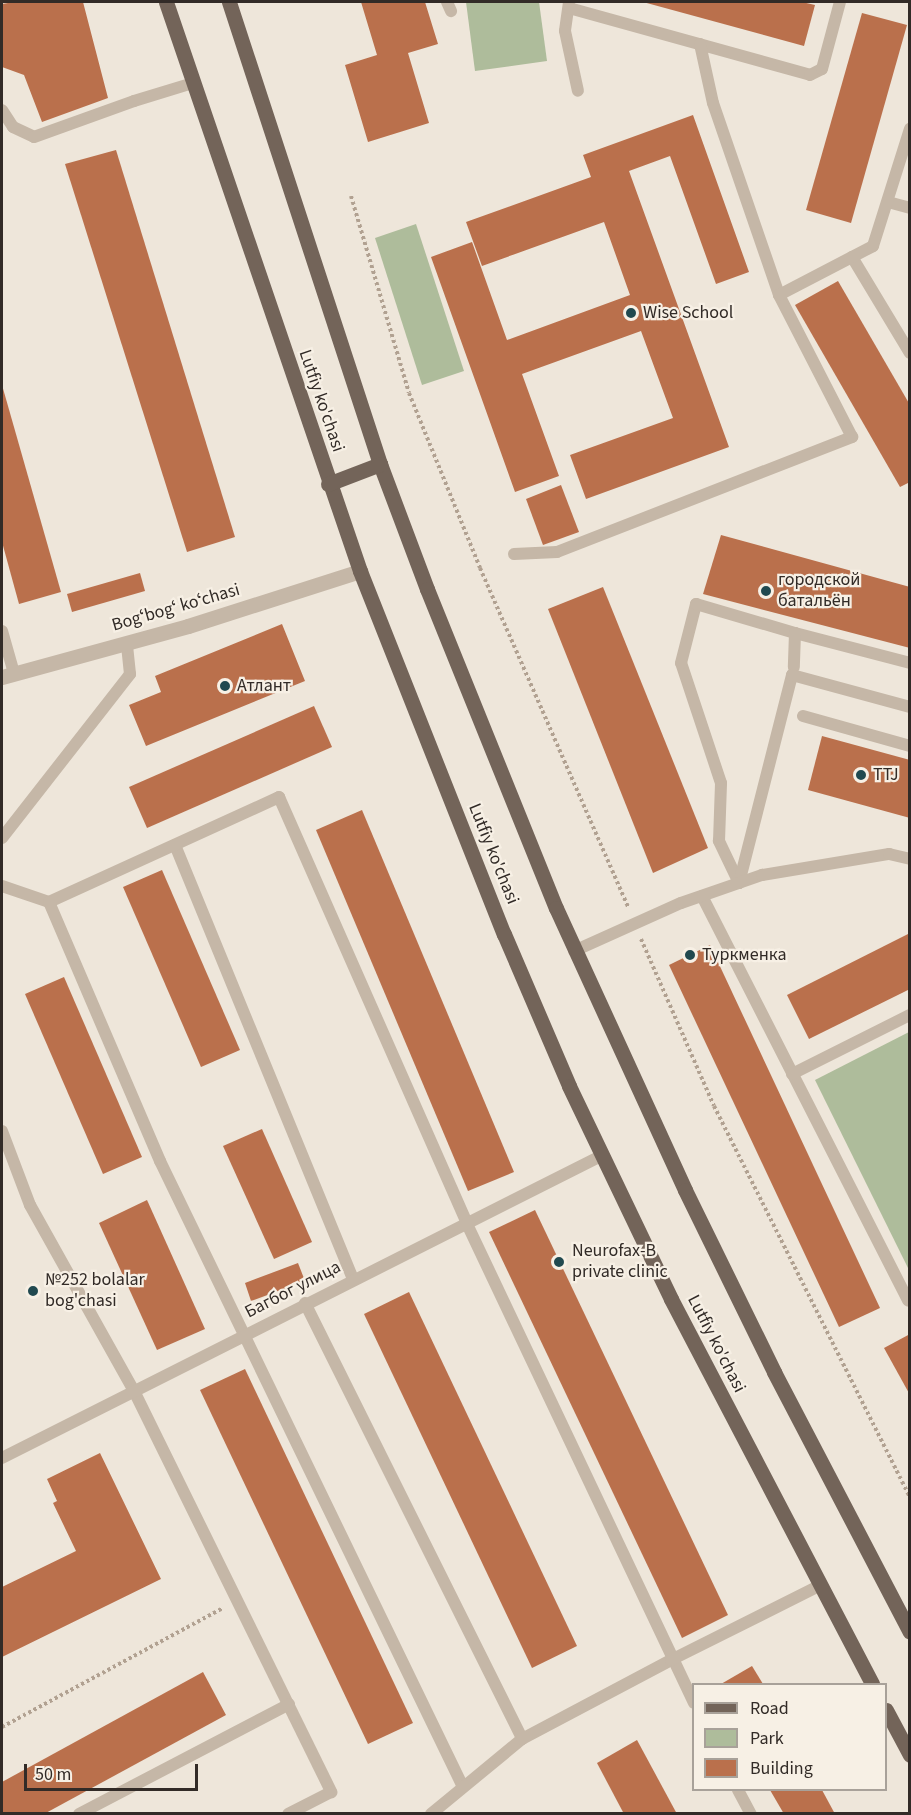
<!DOCTYPE html>
<meta charset="utf-8">
<style>
body{margin:0}
#map{position:relative;width:911px;height:1815px;overflow:hidden;background:#eee6da;font-family:"Source Sans 3",sans-serif}
div>[style]{position:absolute}
.green>*{inset:0;background:#aebc9b}
.building>*{inset:0;background:#ba704c}
.path>*{height:4px;margin-top:-2px;transform-origin:0;background:repeating-linear-gradient(90deg,#b1a191 0 3px,transparent 0 6px)}
.lane>*{height:12px;margin:-6px;padding:0 6px;transform-origin:6px;border-radius:6px;background:#c5b7a7}
.street>*{height:15px;margin:-7.5px;padding:0 7.5px;transform-origin:7.5px;border-radius:7.5px;background:#c5b7a7}
.primary>*{height:15px;margin:-7.5px;padding:0 7.5px;transform-origin:7.5px;border-radius:7.5px;background:#736459}
.dots>*{width:16px;height:16px;translate:-50% -50%;box-sizing:border-box;border:3px solid #f7f0e5;border-radius:50%}
span{translate:-50% -50%;white-space:nowrap;text-align:center;line-height:1.15;-webkit-text-stroke:4.5px #f7f0e5;paint-order:stroke}
.poi-label{font-size:18px;color:#322b27}
.left{translate:0 -50%;text-align:left}
.street-label{font-size:18px;color:#322b27}
.frame{position:absolute;inset:0;border:3px solid #322b27;pointer-events:none}
.legend{position:absolute;left:692px;top:1683px;width:195px;height:108px;box-sizing:border-box;background:#f7f0e5;border:2px solid #a8a199;margin:0;padding:8px 10px;list-style:none;font-size:18px;color:#322b27}
.legend li{display:flex;align-items:center;gap:12px;height:30px}
.legend b{width:30px;border:2px solid #a8a199}
.scale{position:absolute;left:24px;top:1764px;width:174px;height:27px;box-sizing:border-box;border:3px solid #322b27;border-top:0;padding-left:8px;font-size:18px;line-height:21px;white-space:nowrap;color:#322b27;-webkit-text-stroke:4px #f7f0e5;paint-order:stroke}
</style>
<div id="map">
<div class="green">
<i style="clip-path:polygon(466px 2px,539px 2px,547px 61px,475px 71px)"></i>
<i style="clip-path:polygon(416px 224px,464px 371px,422px 385px,375px 238px)"></i>
<i style="clip-path:polygon(909px 1032px,909px 1270px,815px 1080px)"></i>
</div>
<div class="building">
<i style="clip-path:polygon(14px 2px,83px 2px,108px 98px,42px 122px,24px 75px,2px 67px,2px 4px)"></i>
<i style="clip-path:polygon(361px 2px,425px 2px,438px 44px,408px 53px,429px 123px,368px 142px,345px 65px,377px 55px)"></i>
<i style="clip-path:polygon(643px 2px,802px 2px,815px 5px,804px 46px)"></i>
<i style="clip-path:polygon(862px 13px,907px 25px,851px 223px,806px 210px)"></i>
<i style="clip-path:polygon(693px 115px,749px 272px,716px 284px,670px 156px,629px 171px,729px 447px,586px 499px,570px 455px,673px 418px,641px 331px,522px 374px,559px 476px,515px 492px,431px 257px,472px 242px,507px 340px,630px 295px,604px 222px,482px 266px,466px 222px,591px 177px,583px 155px)"></i>
<i style="clip-path:polygon(116px 150px,235px 537px,187px 552px,65px 164px)"></i>
<i style="clip-path:polygon(838px 281px,910px 405px,910px 482px,900px 487px,795px 305px)"></i>
<i style="clip-path:polygon(2px 385px,61px 592px,19px 604px,2px 542px)"></i>
<i style="clip-path:polygon(561px 485px,579px 532px,543px 545px,526px 499px)"></i>
<i style="clip-path:polygon(721px 535px,910px 587px,910px 648px,703px 594px)"></i>
<i style="clip-path:polygon(140px 573px,145px 591px,72px 612px,67px 594px)"></i>
<i style="clip-path:polygon(603px 587px,708px 848px,653px 873px,548px 609px)"></i>
<i style="clip-path:polygon(282px 624px,305px 681px,146px 746px,129px 705px,161px 692px,155px 676px)"></i>
<i style="clip-path:polygon(314px 706px,332px 747px,147px 828px,129px 787px)"></i>
<i style="clip-path:polygon(822px 736px,910px 760px,910px 818px,808px 790px)"></i>
<i style="clip-path:polygon(362px 810px,514px 1172px,468px 1191px,316px 830px)"></i>
<i style="clip-path:polygon(162px 870px,240px 1050px,201px 1067px,123px 887px)"></i>
<i style="clip-path:polygon(910px 933px,910px 989px,809px 1039px,787px 995px)"></i>
<i style="clip-path:polygon(710px 945px,880px 1308px,839px 1327px,669px 965px)"></i>
<i style="clip-path:polygon(64px 977px,142px 1157px,103px 1174px,25px 994px)"></i>
<i style="clip-path:polygon(262px 1129px,312px 1242px,274px 1259px,223px 1146px)"></i>
<i style="clip-path:polygon(147px 1200px,205px 1329px,157px 1350px,99px 1223px)"></i>
<i style="clip-path:polygon(535px 1210px,728px 1615px,682px 1638px,489px 1232px)"></i>
<i style="clip-path:polygon(298px 1263px,305px 1281px,251px 1301px,245px 1283px)"></i>
<i style="clip-path:polygon(409px 1292px,577px 1646px,532px 1668px,364px 1314px)"></i>
<i style="clip-path:polygon(910px 1334px,910px 1395px,884px 1348px)"></i>
<i style="clip-path:polygon(245px 1369px,413px 1723px,368px 1744px,200px 1390px)"></i>
<i style="clip-path:polygon(100px 1453px,161px 1579px,2px 1657px,2px 1587px,76px 1551px,53px 1503px,57px 1501px,47px 1479px)"></i>
<i style="clip-path:polygon(752px 1666px,763px 1684px,721px 1684px)"></i>
<i style="clip-path:polygon(203px 1672px,226px 1715px,44px 1814px,2px 1814px,2px 1782px)"></i>
<i style="clip-path:polygon(637px 1740px,677px 1814px,624px 1814px,597px 1763px)"></i>
<i style="clip-path:polygon(770px 1790px,822px 1790px,835px 1814px,784px 1814px)"></i>
</div>
<div class="path">
<i style="left:351px;top:196px;width:205px;rotate:73.6deg"></i>
<i style="left:409px;top:393px;width:189px;rotate:67.9deg"></i>
<i style="left:480px;top:568px;width:370px;rotate:66.4deg"></i>
<i style="left:641px;top:939px;width:182px;rotate:66.4deg"></i>
<i style="left:714px;top:1106px;width:438px;rotate:63.4deg"></i>
<i style="left:2px;top:1727px;width:251px;rotate:-28.3deg"></i>
</div>
<div class="lane">
<i style="left:447px;top:2px;width:10px;rotate:66deg"></i>
<i style="left:569px;top:2px;width:29px;rotate:98deg"></i>
<i style="left:565px;top:31px;width:61px;rotate:77.8deg"></i>
<i style="left:569px;top:8px;width:250px;rotate:15.5deg"></i>
<i style="left:810px;top:75px;width:13px;rotate:-27deg"></i>
<i style="left:822px;top:69px;width:69px;rotate:-75deg"></i>
<i style="left:700px;top:44px;width:60px;rotate:77.6deg"></i>
<i style="left:713px;top:103px;width:203px;rotate:71deg"></i>
<i style="left:2px;top:110px;width:20px;rotate:57deg"></i>
<i style="left:13px;top:127px;width:23px;rotate:25deg"></i>
<i style="left:34px;top:137px;width:106px;rotate:-19.8deg"></i>
<i style="left:134px;top:101px;width:62px;rotate:-17deg"></i>
<i style="left:888px;top:202px;width:23px;rotate:15deg"></i>
<i style="left:852px;top:257px;width:112px;rotate:58.9deg"></i>
<i style="left:514px;top:554px;width:43px;rotate:-2.7deg"></i>
<i style="left:557px;top:552px;width:317px;rotate:-21.3deg"></i>
<i style="left:852px;top:437px;width:160px;rotate:-117.2deg"></i>
<i style="left:779px;top:295px;width:106px;rotate:-27.5deg"></i>
<i style="left:873px;top:246px;width:123px;rotate:-72.5deg"></i>
<i style="left:2px;top:631px;width:44px;rotate:74.1deg"></i>
<i style="left:795px;top:633px;width:119px;rotate:14.6deg"></i>
<i style="left:803px;top:716px;width:111px;rotate:15.7deg"></i>
<i style="left:2px;top:838px;width:208px;rotate:-52deg"></i>
<i style="left:130px;top:674px;width:31px;rotate:-96deg"></i>
<i style="left:175px;top:845px;width:470px;rotate:67.7deg"></i>
<i style="left:739px;top:883px;width:47px;rotate:-115.5deg"></i>
<i style="left:719px;top:841px;width:58px;rotate:-88deg"></i>
<i style="left:721px;top:783px;width:126px;rotate:-108.4deg"></i>
<i style="left:681px;top:663px;width:61px;rotate:-75.7deg"></i>
<i style="left:696px;top:604px;width:103px;rotate:16.3deg"></i>
<i style="left:795px;top:633px;width:34px;rotate:92deg"></i>
<i style="left:739px;top:883px;width:215px;rotate:-75.7deg"></i>
<i style="left:792px;top:675px;width:122px;rotate:15.2deg"></i>
<i style="left:2px;top:886px;width:50px;rotate:18.8deg"></i>
<i style="left:49px;top:902px;width:253px;rotate:-24.5deg"></i>
<i style="left:279px;top:797px;width:467px;rotate:66.2deg"></i>
<i style="left:467px;top:1224px;width:530px;rotate:64.64deg"></i>
<i style="left:702px;top:896px;width:454px;rotate:63deg"></i>
<i style="left:49px;top:902px;width:282px;rotate:66.8deg"></i>
<i style="left:160px;top:1161px;width:695px;rotate:64.17deg"></i>
<i style="left:574px;top:951px;width:117px;rotate:-24.2deg"></i>
<i style="left:681px;top:903px;width:86px;rotate:-19.1deg"></i>
<i style="left:762px;top:875px;width:129px;rotate:-9.4deg"></i>
<i style="left:889px;top:854px;width:22px;rotate:13deg"></i>
<i style="left:792px;top:1074px;width:132px;rotate:-26.6deg"></i>
<i style="left:2px;top:1131px;width:79px;rotate:69.3deg"></i>
<i style="left:30px;top:1205px;width:215px;rotate:60.8deg"></i>
<i style="left:135px;top:1393px;width:445px;rotate:63.8deg"></i>
<i style="left:331px;top:1792px;width:48px;rotate:152.9deg"></i>
<i style="left:305px;top:1303px;width:487px;rotate:63.5deg"></i>
<i style="left:2px;top:1458px;width:671px;rotate:-26.76deg"></i>
<i style="left:738px;top:1790px;width:27px;rotate:62deg"></i>
<i style="left:79px;top:1814px;width:237px;rotate:-27.6deg"></i>
<i style="left:431px;top:1814px;width:118px;rotate:-39.5deg"></i>
<i style="left:522px;top:1739px;width:169px;rotate:-27.9deg"></i>
<i style="left:671px;top:1660px;width:165px;rotate:-26.6deg"></i>
</div>
<div class="street">
<i style="left:2px;top:677px;width:193px;rotate:-15.3deg"></i>
<i style="left:188px;top:626px;width:181px;rotate:-17.7deg"></i>
</div>
<div class="primary">
<i style="left:166px;top:2px;width:601px;rotate:71.17deg"></i>
<i style="left:360px;top:571px;width:391px;rotate:68.4deg"></i>
<i style="left:504px;top:934px;width:165px;rotate:66.8deg"></i>
<i style="left:569px;top:1086px;width:236px;rotate:64.4deg"></i>
<i style="left:671px;top:1299px;width:434px;rotate:62.4deg"></i>
<i style="left:229px;top:2px;width:486px;rotate:71.9deg"></i>
<i style="left:380px;top:464px;width:134px;rotate:69.4deg"></i>
<i style="left:427px;top:589px;width:344px;rotate:68deg"></i>
<i style="left:556px;top:908px;width:310px;rotate:65.4deg"></i>
<i style="left:685px;top:1190px;width:203px;rotate:63.9deg"></i>
<i style="left:774px;top:1372px;width:293px;rotate:62.4deg"></i>
<i style="left:328px;top:484px;width:56px;rotate:-21deg"></i>
<i style="left:886px;top:1710px;width:51px;rotate:61.9deg"></i>
</div>
<div class="dots">
<i style="left:631px;top:313px;background:#21494f"></i>
<i style="left:766px;top:591px;background:#21494f"></i>
<i style="left:225px;top:686px;background:#21494f"></i>
<i style="left:861px;top:775px;background:#21494f"></i>
<i style="left:690px;top:955px;background:#21494f"></i>
<i style="left:559px;top:1262px;background:#21494f"></i>
<i style="left:33px;top:1291px;background:#21494f"></i>
</div>
<div class="poi-label">
<span class="left" style="left:643px;top:313px">Wise School</span>
<span class="left" style="left:778px;top:591px">городской<br>батальён</span>
<span class="left" style="left:237px;top:686px">Атлант</span>
<span class="left" style="left:873px;top:775px">TTJ</span>
<span class="left" style="left:702px;top:955px">Туркменка</span>
<span class="left" style="left:572px;top:1262px">Neurofax-B<br>private clinic</span>
<span class="left" style="left:45px;top:1291px">№252 bolalar<br>bog'chasi</span>
</div>
<div class="street-label">
<span style="left:321px;top:401px;rotate:71deg">Lutfiy ko'chasi</span>
<span style="left:176px;top:608px;rotate:-16deg">Bogʻbogʻ koʻchasi</span>
<span style="left:493px;top:854px;rotate:68deg">Lutfiy ko'chasi</span>
<span style="left:293px;top:1290px;rotate:-27deg">Багбог улица</span>
<span style="left:716px;top:1344px;rotate:63deg">Lutfiy ko'chasi</span>
</div>
<div class="frame"></div>
<ul class="legend">
<li><b style="height:8px;background:#736459"></b>Road</li>
<li><b style="height:16px;background:#aebc9b"></b>Park</li>
<li><b style="height:16px;background:#ba704c"></b>Building</li>
</ul>
<div class="scale">50 m</div>
</div>
